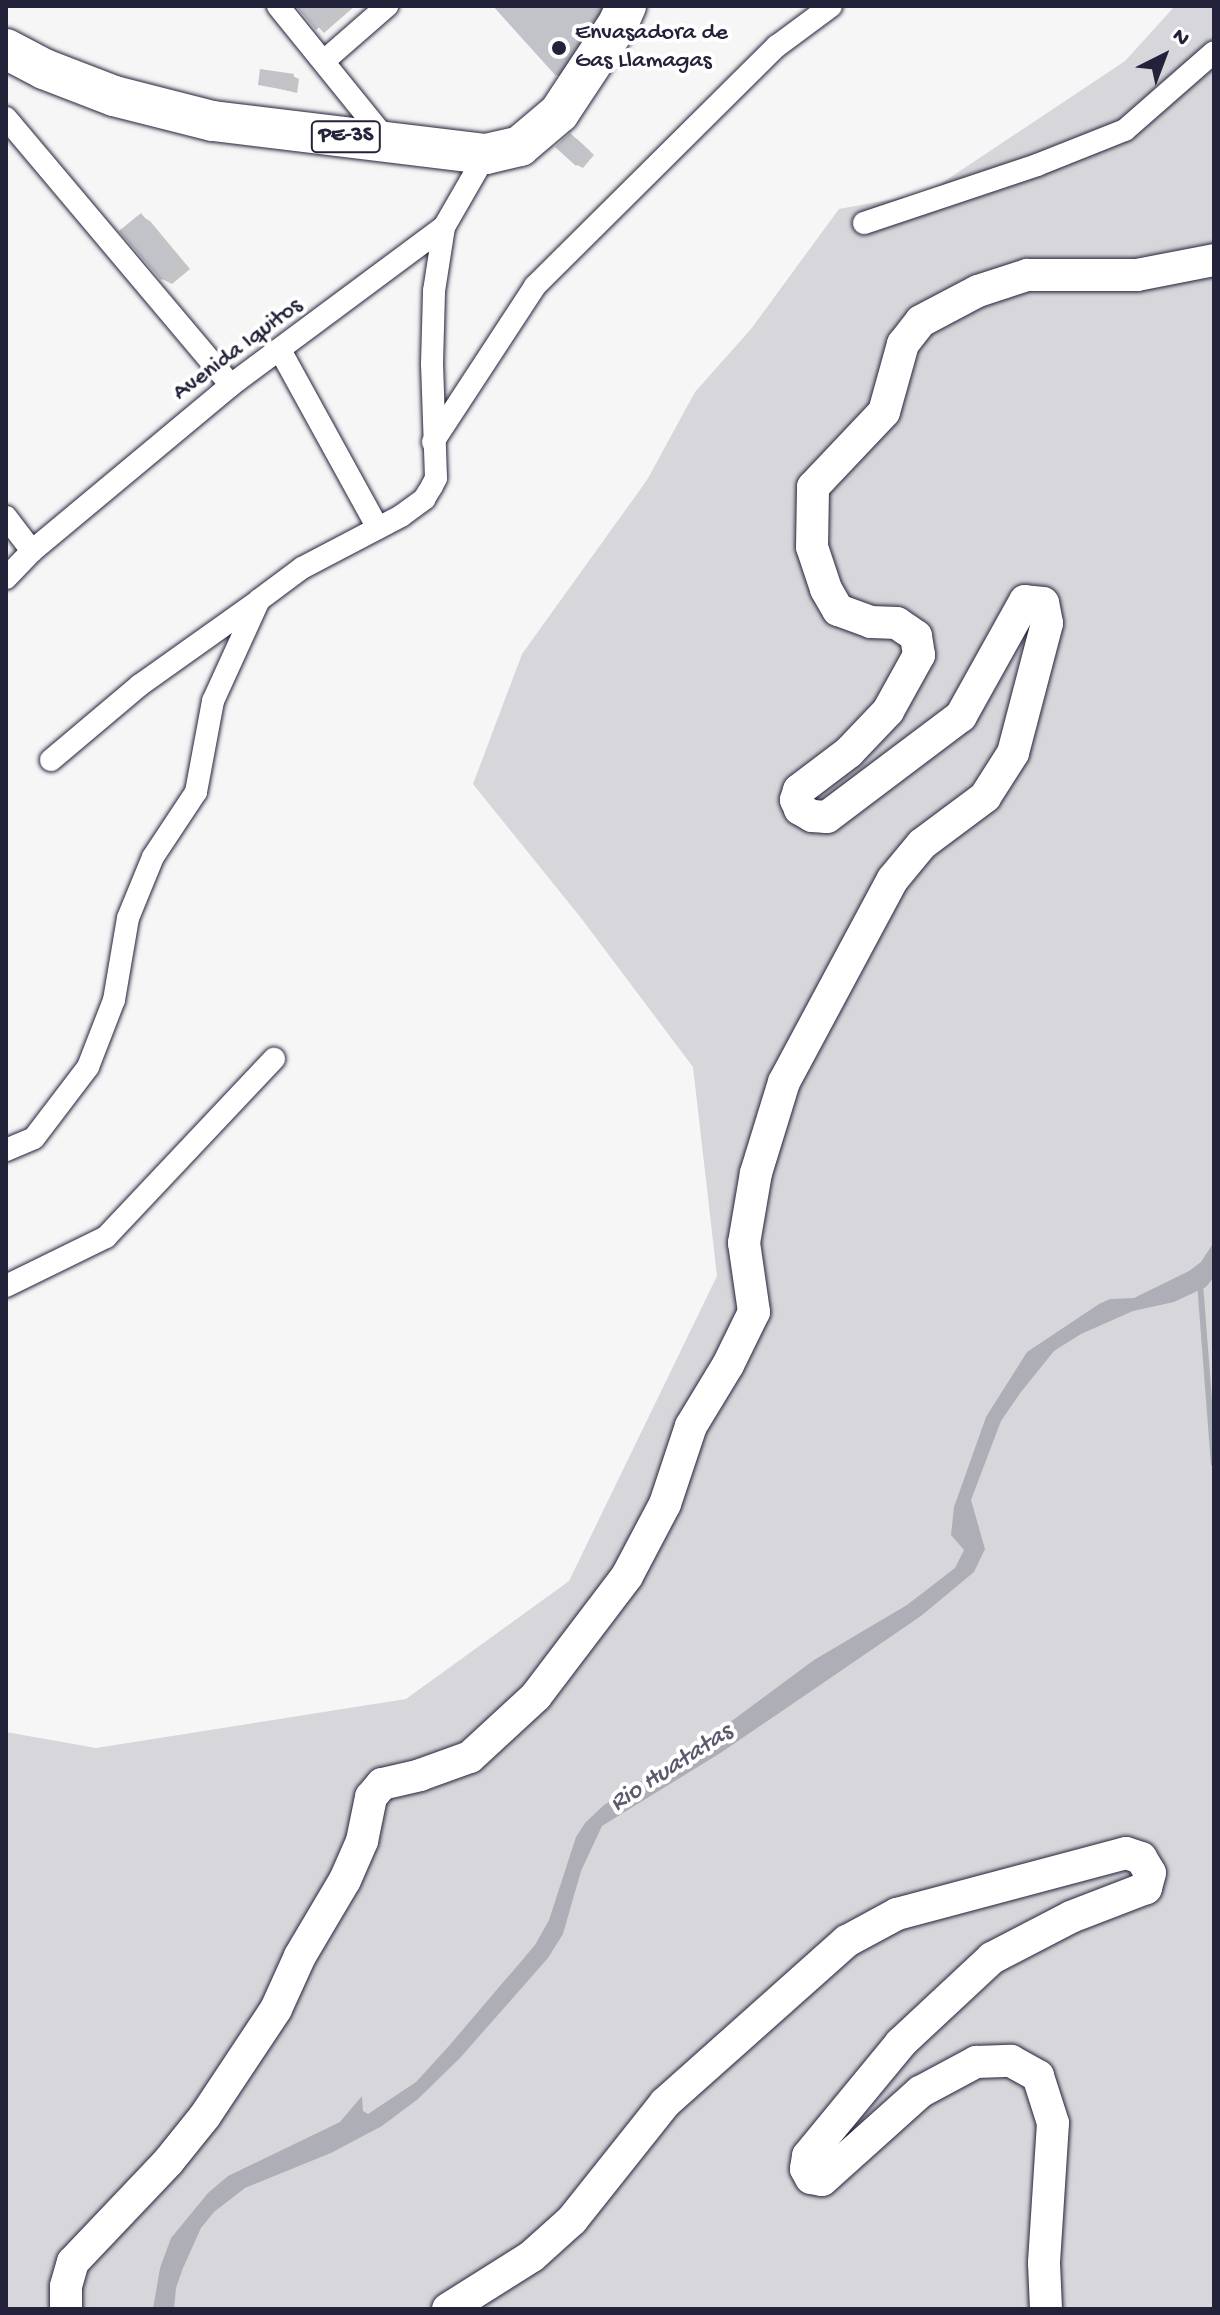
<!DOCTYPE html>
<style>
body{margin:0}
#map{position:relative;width:1220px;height:2315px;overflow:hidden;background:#f6f6f7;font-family:"Gochi Hand",sans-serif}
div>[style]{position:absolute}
.green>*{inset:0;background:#d7d7db}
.water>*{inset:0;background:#aeaeb7}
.shadow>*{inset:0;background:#0003}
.stream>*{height:6px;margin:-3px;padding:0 3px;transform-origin:3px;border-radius:3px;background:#aeaeb7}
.building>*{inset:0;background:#c2c2c9}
.roads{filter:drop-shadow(0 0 2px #22223b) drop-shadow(0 0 2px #22223b)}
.street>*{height:22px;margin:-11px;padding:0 11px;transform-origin:11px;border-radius:11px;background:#fff}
.secondary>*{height:32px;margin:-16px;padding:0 16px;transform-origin:16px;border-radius:16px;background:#fff}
.highway>*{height:40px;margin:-20px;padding:0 20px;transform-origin:20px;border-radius:20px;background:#fff}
.dots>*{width:22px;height:22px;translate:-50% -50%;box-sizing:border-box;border:4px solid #fff;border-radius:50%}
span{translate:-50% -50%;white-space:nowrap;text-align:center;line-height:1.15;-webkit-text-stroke:8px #fff;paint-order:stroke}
.shield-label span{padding:2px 6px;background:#fff;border:2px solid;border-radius:6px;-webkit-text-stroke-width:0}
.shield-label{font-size:22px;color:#22223b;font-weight:700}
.poi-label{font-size:24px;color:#22223b}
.left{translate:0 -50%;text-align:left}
.street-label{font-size:24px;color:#22223b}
.water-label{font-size:26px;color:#5a5a6d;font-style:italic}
.frame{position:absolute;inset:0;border:8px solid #22223b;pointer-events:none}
.north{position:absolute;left:1124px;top:16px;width:80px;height:80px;-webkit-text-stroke:6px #fff;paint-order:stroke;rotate:42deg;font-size:22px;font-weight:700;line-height:32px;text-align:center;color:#22223b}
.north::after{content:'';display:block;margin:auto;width:28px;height:36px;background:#22223b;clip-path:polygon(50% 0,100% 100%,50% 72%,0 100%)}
</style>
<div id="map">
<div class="green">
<i style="clip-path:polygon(1175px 6px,1214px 6px,1214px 2309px,6px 2309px,6px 1732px,96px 1748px,406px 1699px,569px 1581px,717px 1276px,693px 1067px,581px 918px,473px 784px,522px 654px,647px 480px,695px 392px,751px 329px,839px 209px,927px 193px,1125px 61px)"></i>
</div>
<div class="water">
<i style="clip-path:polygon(1214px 1242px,1214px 1277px,1206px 1287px,1174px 1302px,1133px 1311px,1081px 1334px,1054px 1351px,1021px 1392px,1001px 1421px,971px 1500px,985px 1549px,974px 1572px,921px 1616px,722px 1752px,602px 1826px,581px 1871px,563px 1934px,548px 1958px,460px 2058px,418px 2099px,382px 2126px,331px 2153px,245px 2188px,214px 2212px,201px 2228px,183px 2268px,176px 2288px,174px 2309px,153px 2309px,160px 2268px,171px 2238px,208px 2193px,228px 2176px,340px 2122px,362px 2096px,363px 2111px,368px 2114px,416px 2082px,448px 2047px,535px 1945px,549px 1920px,576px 1837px,585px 1823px,604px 1805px,706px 1740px,814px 1660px,907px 1605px,955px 1568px,964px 1550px,951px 1535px,954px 1507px,986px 1417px,1027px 1352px,1099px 1304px,1110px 1299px,1134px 1298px,1189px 1271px,1201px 1262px)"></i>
</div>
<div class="shadow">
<i style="clip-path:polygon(299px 6px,355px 6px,324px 33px)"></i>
<i style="clip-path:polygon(496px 6px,609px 6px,570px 82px,557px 75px)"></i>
<i style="clip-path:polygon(293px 76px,299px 79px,297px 93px,260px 84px)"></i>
<i style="clip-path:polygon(577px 139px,594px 155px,583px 168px,577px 165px)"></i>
<i style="clip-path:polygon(141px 216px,150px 221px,190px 269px,172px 284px,162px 279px)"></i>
</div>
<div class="stream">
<i style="left:1200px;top:1283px;width:181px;rotate:85.6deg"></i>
</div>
<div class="building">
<i style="clip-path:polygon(296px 6px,343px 6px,316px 30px)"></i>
<i style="clip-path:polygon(493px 6px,601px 6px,556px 76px)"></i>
<i style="clip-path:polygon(260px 69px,294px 74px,291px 91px,258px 85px)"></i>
<i style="clip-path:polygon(570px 133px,590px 151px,576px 166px,555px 147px)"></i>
<i style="clip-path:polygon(141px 213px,182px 263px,161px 280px,119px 231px)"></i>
</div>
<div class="roads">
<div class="street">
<i style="left:278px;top:6px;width:175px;rotate:51deg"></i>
<i style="left:324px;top:61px;width:84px;rotate:-41.1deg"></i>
<i style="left:6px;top:118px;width:349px;rotate:49.9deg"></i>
<i style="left:864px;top:223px;width:182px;rotate:-18.5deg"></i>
<i style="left:1037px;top:165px;width:95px;rotate:-21.7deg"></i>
<i style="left:1125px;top:130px;width:118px;rotate:-41.2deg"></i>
<i style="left:280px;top:350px;width:203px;rotate:61.2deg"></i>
<i style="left:433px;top:442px;width:186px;rotate:-56.8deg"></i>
<i style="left:535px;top:286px;width:341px;rotate:-44.8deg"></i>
<i style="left:777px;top:46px;width:67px;rotate:-36.5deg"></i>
<i style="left:6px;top:517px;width:43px;rotate:52.6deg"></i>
<i style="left:6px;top:578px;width:37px;rotate:-46deg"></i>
<i style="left:32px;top:551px;width:259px;rotate:-39.8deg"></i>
<i style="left:231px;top:385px;width:265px;rotate:-36.6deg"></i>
<i style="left:444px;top:227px;width:84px;rotate:-60.1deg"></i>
<i style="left:51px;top:760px;width:116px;rotate:-40.1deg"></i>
<i style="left:140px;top:685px;width:145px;rotate:-35.4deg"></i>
<i style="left:6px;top:1150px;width:30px;rotate:-23deg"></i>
<i style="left:34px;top:1138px;width:89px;rotate:-52.7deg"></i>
<i style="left:88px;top:1067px;width:72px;rotate:-68.8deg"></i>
<i style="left:114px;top:1000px;width:83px;rotate:-80.3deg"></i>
<i style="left:128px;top:918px;width:66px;rotate:-67.7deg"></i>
<i style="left:153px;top:857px;width:78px;rotate:-56.5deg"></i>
<i style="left:196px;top:792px;width:93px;rotate:-79.4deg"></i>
<i style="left:213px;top:701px;width:111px;rotate:-65.5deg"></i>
<i style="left:259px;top:600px;width:54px;rotate:-36.7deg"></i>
<i style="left:302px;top:568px;width:112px;rotate:-27.7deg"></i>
<i style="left:401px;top:516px;width:29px;rotate:-36deg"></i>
<i style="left:424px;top:499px;width:15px;rotate:-58deg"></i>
<i style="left:432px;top:486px;width:9px;rotate:-63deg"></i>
<i style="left:436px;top:478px;width:114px;rotate:-92deg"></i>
<i style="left:432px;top:364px;width:73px;rotate:-88.4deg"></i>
<i style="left:434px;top:291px;width:65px;rotate:-81.1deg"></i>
<i style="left:6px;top:1286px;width:111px;rotate:-26.1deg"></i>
<i style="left:106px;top:1237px;width:245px;rotate:-46.7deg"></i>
</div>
<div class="secondary">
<i style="left:66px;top:2309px;width:23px;rotate:-90deg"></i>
<i style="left:66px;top:2286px;width:25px;rotate:-74deg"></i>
<i style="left:73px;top:2262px;width:138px;rotate:-46.5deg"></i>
<i style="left:168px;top:2162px;width:59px;rotate:-51.2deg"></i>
<i style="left:205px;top:2116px;width:128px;rotate:-56.4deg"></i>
<i style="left:276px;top:2009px;width:58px;rotate:-65.6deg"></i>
<i style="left:300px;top:1956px;width:88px;rotate:-59.4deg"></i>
<i style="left:345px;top:1880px;width:43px;rotate:-66.4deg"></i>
<i style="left:362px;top:1841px;width:45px;rotate:-78.4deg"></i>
<i style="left:371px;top:1797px;width:17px;rotate:-50deg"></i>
<i style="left:382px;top:1784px;width:39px;rotate:-13deg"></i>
<i style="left:420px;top:1775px;width:53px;rotate:-19.8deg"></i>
<i style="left:470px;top:1757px;width:90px;rotate:-42.7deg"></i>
<i style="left:536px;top:1696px;width:151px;rotate:-52.8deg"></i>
<i style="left:627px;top:1576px;width:81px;rotate:-62.2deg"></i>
<i style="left:665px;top:1504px;width:82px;rotate:-71.6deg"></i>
<i style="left:691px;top:1426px;width:71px;rotate:-58.8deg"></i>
<i style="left:728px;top:1365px;width:59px;rotate:-63.9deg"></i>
<i style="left:754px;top:1312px;width:70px;rotate:-98.2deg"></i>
<i style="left:744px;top:1243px;width:71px;rotate:-80.3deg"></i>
<i style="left:756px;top:1173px;width:95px;rotate:-72.9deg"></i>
<i style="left:784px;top:1082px;width:230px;rotate:-61.8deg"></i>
<i style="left:893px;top:879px;width:45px;rotate:-50.4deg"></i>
<i style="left:922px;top:844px;width:79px;rotate:-36.7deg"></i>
<i style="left:985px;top:797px;width:52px;rotate:-57.5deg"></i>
<i style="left:1013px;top:753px;width:134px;rotate:-75.3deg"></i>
<i style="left:1047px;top:623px;width:20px;rotate:-101deg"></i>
<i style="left:1043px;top:603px;width:18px;rotate:-174deg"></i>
<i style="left:1025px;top:601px;width:132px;rotate:119.1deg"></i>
<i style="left:961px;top:716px;width:168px;rotate:143deg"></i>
<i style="left:827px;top:817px;width:15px;rotate:-176deg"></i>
<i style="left:812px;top:816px;width:14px;rotate:-150deg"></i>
<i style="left:800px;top:809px;width:10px;rotate:-114deg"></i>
<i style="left:796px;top:800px;width:10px;rotate:-73deg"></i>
<i style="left:799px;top:790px;width:63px;rotate:-37.2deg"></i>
<i style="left:849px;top:752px;width:57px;rotate:-46.4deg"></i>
<i style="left:888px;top:711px;width:64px;rotate:-61deg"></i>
<i style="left:919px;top:655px;width:19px;rotate:-99deg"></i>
<i style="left:916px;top:636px;width:23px;rotate:-146deg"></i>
<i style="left:897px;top:623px;width:26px;rotate:-178deg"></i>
<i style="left:871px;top:622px;width:35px;rotate:-160deg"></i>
<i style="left:838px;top:610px;width:24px;rotate:-120deg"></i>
<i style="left:826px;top:589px;width:44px;rotate:-108.4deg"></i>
<i style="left:812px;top:547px;width:60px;rotate:-89deg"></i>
<i style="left:813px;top:487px;width:103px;rotate:-46.6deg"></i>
<i style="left:884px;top:412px;width:71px;rotate:-74.4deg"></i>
<i style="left:903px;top:344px;width:29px;rotate:-52deg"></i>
<i style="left:921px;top:321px;width:64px;rotate:-27.8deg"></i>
<i style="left:978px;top:291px;width:52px;rotate:-18.1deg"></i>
<i style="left:1027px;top:275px;width:110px"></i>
<i style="left:1137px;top:275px;width:78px;rotate:-11deg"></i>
<i style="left:448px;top:2309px;width:99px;rotate:-32.2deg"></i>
<i style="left:532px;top:2256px;width:54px;rotate:-42deg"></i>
<i style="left:572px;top:2220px;width:149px;rotate:-51.5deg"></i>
<i style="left:665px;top:2103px;width:244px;rotate:-41.7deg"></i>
<i style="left:847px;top:1941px;width:57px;rotate:-28.4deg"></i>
<i style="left:897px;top:1914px;width:237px;rotate:-14.9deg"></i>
<i style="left:1126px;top:1853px;width:16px;rotate:18deg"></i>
<i style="left:1141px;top:1858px;width:17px;rotate:59deg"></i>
<i style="left:1150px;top:1873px;width:16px;rotate:105deg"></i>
<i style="left:1146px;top:1888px;width:80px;rotate:158.9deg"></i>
<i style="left:1071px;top:1917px;width:89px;rotate:152.6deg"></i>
<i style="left:992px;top:1958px;width:125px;rotate:137deg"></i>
<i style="left:901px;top:2043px;width:146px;rotate:129.5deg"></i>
<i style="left:808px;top:2156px;width:13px;rotate:99deg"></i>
<i style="left:806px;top:2169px;width:10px;rotate:61deg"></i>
<i style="left:811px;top:2178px;width:11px;rotate:10deg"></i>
<i style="left:822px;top:2180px;width:132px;rotate:-41.9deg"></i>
<i style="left:920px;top:2092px;width:64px;rotate:-28.2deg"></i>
<i style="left:976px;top:2062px;width:35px;rotate:-2deg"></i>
<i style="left:1011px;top:2061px;width:31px;rotate:29deg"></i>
<i style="left:1038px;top:2076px;width:49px;rotate:72.3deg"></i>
<i style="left:1053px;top:2123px;width:140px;rotate:93.7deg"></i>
<i style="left:1044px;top:2263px;width:46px;rotate:87.5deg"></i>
</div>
<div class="highway">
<i style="left:6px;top:49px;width:43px;rotate:27.8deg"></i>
<i style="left:44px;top:69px;width:75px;rotate:21.1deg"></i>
<i style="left:114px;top:96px;width:102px;rotate:14.2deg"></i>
<i style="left:213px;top:121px;width:275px;rotate:6.9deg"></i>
<i style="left:486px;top:154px;width:35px;rotate:-13deg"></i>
<i style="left:520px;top:146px;width:51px;rotate:-40.2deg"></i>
<i style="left:559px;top:113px;width:107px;rotate:-56.5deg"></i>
<i style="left:618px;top:24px;width:20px;rotate:-66deg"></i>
</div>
</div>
<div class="dots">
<i style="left:559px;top:48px;background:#22223b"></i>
</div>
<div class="shield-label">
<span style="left:346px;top:137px">PE-3S</span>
</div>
<div class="poi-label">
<span class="left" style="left:575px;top:48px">Envasadora de<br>Gas Llamagas</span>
</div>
<div class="street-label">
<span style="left:238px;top:350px;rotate:-37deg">Avenida Iquitos</span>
</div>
<div class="water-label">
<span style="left:672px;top:1769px;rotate:-33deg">Rio Huatatas</span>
</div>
<div class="frame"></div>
<div class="north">N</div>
</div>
